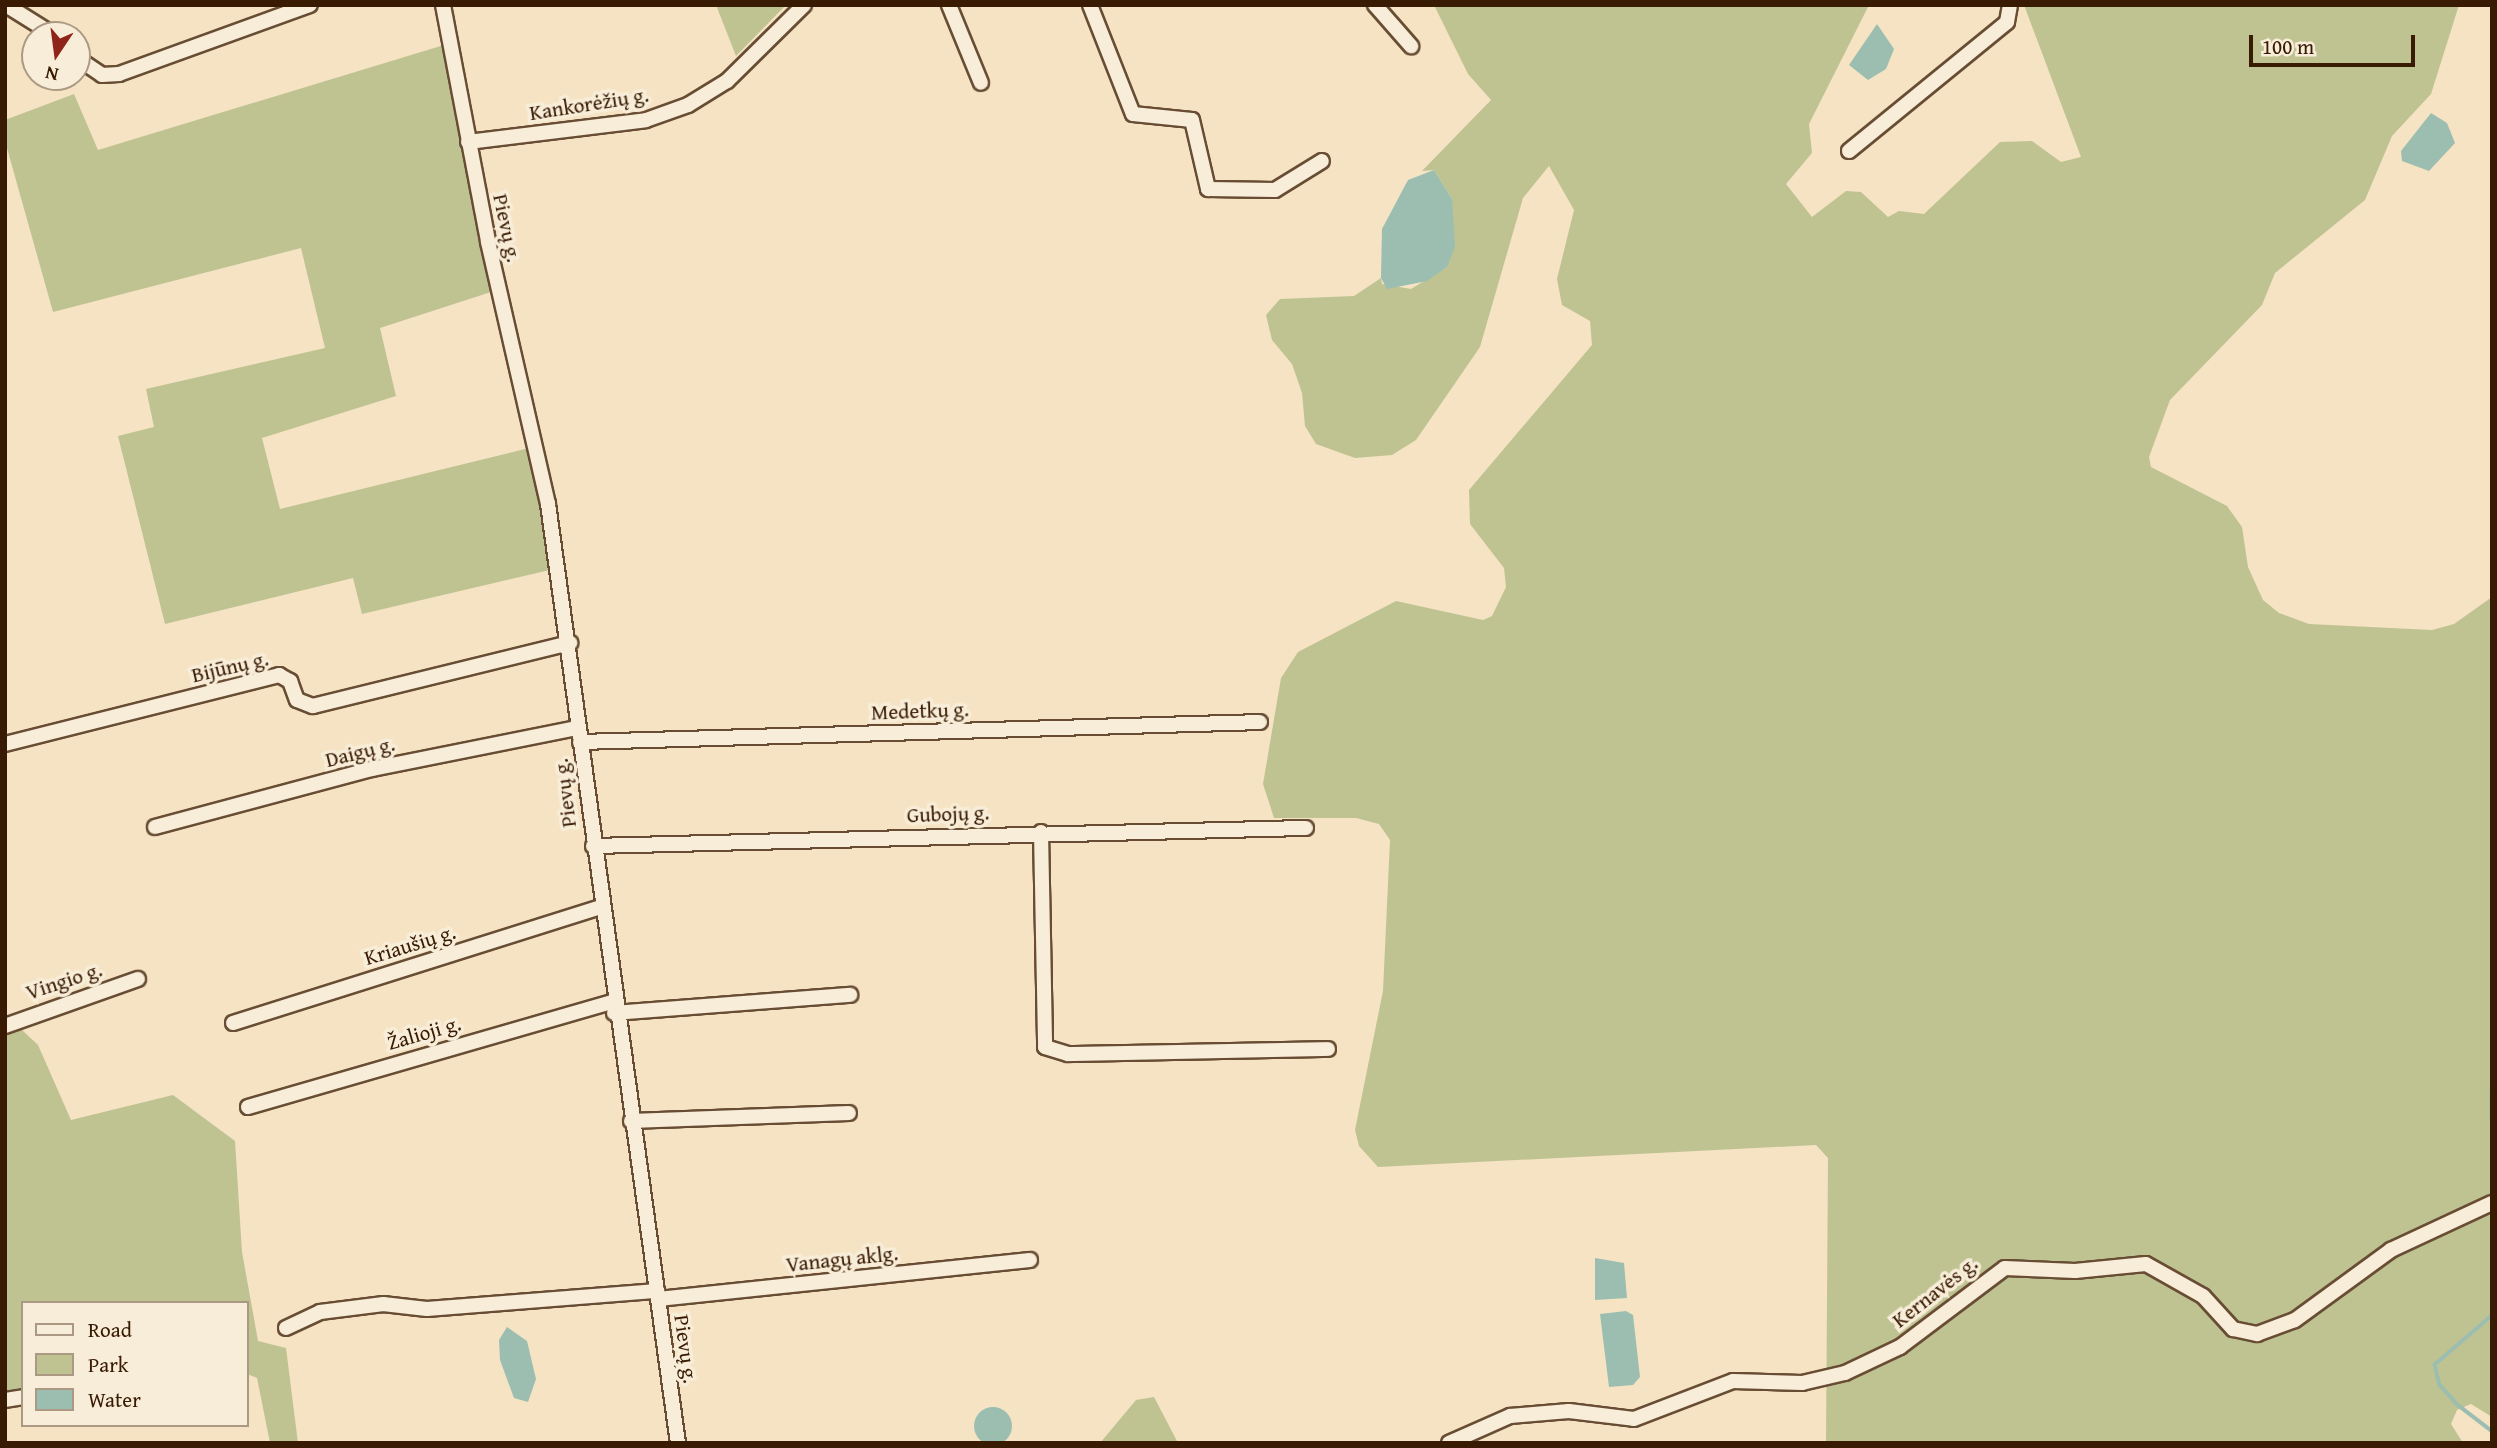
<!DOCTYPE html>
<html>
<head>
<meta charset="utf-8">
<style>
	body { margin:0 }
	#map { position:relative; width:2497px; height:1448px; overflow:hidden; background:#f5e3c3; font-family:"Gentium Book Plus",serif }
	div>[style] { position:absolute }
	.green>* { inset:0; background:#bfc392 }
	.water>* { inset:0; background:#9cbeb1 }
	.round { border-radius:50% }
	.stream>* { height:3.5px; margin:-1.75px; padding:0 1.75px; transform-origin:1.75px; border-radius:1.75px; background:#9cbeb1 }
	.roads { filter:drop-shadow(2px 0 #684d34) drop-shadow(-2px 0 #684d34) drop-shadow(0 2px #684d34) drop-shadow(0 -2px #684d34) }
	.minor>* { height:14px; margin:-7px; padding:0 7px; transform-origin:7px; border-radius:7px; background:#f8edd8 }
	span { translate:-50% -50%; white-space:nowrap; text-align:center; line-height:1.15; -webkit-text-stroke:7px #f8edd8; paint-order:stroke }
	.street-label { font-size:21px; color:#391b04 }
	.frame { position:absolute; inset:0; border:7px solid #391b04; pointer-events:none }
	.legend { position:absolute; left:21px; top:1301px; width:228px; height:126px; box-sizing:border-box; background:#f8edd8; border:2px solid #ac9983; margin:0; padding:9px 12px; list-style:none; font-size:21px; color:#391b04 }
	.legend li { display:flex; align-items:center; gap:14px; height:35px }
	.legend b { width:35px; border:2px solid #ac9983 }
	.north { position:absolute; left:21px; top:21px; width:70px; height:70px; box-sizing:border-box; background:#f8edd8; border:2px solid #ac9983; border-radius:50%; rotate:193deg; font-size:19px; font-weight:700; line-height:28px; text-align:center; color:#391b04 }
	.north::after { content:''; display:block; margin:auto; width:24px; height:32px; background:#8f2418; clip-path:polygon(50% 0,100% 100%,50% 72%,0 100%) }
	.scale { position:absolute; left:2249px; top:35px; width:166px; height:32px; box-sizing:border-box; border:4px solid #391b04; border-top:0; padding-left:9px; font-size:21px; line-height:24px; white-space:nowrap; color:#391b04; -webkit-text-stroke:5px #f8edd8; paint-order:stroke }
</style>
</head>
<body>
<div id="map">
	<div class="green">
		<div style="clip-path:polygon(716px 5px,786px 5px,736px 56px)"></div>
		<div style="clip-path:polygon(1434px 5px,1869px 5px,1809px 124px,1812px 153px,1786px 184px,1812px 217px,1846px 191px,1861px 192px,1888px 217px,1899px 211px,1924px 214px,2000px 142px,2032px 141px,2061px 162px,2081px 157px,2024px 5px,2459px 5px,2431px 94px,2392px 136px,2365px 200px,2275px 273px,2262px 305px,2170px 400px,2149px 457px,2151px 467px,2227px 506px,2242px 527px,2248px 567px,2263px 600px,2279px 613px,2309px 624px,2432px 630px,2454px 624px,2492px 597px,2492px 1417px,2471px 1404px,2457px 1410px,2451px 1424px,2463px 1443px,1826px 1443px,1828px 1158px,1816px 1145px,1378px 1167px,1359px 1146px,1355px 1130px,1383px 991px,1390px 840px,1379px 824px,1356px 818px,1274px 818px,1263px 784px,1281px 678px,1298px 652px,1396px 601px,1483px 620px,1492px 616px,1506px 587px,1504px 568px,1470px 524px,1469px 490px,1592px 345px,1590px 321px,1562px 305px,1557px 279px,1574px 210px,1549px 166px,1523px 198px,1480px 347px,1416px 440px,1392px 455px,1355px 458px,1316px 444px,1305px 426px,1302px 393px,1292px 364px,1272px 340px,1266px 315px,1280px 299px,1354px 296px,1381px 278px,1382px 284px,1411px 289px,1447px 267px,1452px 199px,1434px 170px,1422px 171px,1491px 100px,1468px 74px)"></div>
		<div style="clip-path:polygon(444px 45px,494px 291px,380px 328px,396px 396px,262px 438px,280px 509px,529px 448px,554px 569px,362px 614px,353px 578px,165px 624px,118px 436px,154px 427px,146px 389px,325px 348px,301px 248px,53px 312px,5px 141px,5px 120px,74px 94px,98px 150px)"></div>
		<div style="clip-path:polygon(21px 1029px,38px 1045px,71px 1120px,173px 1095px,235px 1141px,242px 1252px,258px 1341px,286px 1348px,298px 1443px,270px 1443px,257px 1378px,247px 1374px,247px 1303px,23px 1303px,23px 1390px,5px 1393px,5px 1035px)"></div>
		<div style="clip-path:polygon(1154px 1397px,1178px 1443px,1100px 1443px,1136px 1400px)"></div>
	</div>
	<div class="water">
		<div style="clip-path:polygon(1877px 24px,1894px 49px,1886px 69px,1868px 80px,1849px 65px)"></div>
		<div style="clip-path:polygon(2431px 113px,2447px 123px,2455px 143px,2429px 171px,2402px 161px,2401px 151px)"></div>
		<div style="clip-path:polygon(1434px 170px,1452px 199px,1455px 247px,1447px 267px,1427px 281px,1387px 289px,1381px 278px,1382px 229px,1408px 180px)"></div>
		<div style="clip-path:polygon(1595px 1258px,1624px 1263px,1627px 1298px,1595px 1300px)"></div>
		<div style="clip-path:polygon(1626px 1311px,1633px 1315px,1640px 1377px,1633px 1385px,1609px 1387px,1600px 1314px)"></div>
		<div style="clip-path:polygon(507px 1327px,527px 1341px,536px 1379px,528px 1402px,514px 1398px,500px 1360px,499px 1340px)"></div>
		<div class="round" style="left:974px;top:1407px;width:38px;height:38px"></div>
	</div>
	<div class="stream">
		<div style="left:2492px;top:1091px;width:29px;rotate:90deg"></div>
		<div style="left:2492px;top:1316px;width:75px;rotate:139.3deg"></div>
		<div style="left:2435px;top:1365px;width:21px;rotate:76deg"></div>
		<div style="left:2440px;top:1385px;width:27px;rotate:48deg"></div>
		<div style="left:2458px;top:1405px;width:43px;rotate:37.4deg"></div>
	</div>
	<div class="roads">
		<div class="minor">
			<div style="left:6px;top:5px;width:57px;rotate:32deg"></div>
			<div style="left:443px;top:5px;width:241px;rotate:79.2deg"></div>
			<div style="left:488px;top:242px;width:269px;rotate:77.1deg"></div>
			<div style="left:548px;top:504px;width:948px;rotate:82.12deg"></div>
			<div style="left:949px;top:5px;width:84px;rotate:67.7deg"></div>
			<div style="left:1090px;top:5px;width:117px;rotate:68.5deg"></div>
			<div style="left:1133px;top:114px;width:59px;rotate:5.8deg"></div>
			<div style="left:1192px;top:120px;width:71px;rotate:76.9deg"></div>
			<div style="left:1208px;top:189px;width:67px;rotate:0.9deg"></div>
			<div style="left:1275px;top:190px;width:55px;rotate:-31.7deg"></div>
			<div style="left:1375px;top:5px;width:55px;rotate:48.7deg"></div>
			<div style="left:77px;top:58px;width:30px;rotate:34deg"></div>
			<div style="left:102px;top:75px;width:17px;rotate:-3deg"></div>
			<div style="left:119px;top:74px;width:203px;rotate:-19.9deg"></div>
			<div style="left:468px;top:142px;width:179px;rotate:-7deg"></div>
			<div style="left:646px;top:120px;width:45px;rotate:-19.7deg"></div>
			<div style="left:688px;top:105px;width:46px;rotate:-31.6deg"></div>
			<div style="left:727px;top:81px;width:108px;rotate:-44.6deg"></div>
			<div style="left:1849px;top:151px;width:204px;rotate:-39.2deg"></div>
			<div style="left:2007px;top:22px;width:17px;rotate:-80deg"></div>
			<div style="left:580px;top:742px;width:680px;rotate:-1.68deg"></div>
			<div style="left:5px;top:744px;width:283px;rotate:-14.1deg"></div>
			<div style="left:279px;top:675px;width:13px;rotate:29deg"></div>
			<div style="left:290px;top:681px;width:20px;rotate:70deg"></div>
			<div style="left:297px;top:700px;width:17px;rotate:21deg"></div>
			<div style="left:313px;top:706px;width:265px;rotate:-13.8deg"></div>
			<div style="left:155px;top:827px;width:225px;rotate:-15deg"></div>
			<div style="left:372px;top:769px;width:210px;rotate:-11.3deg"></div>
			<div style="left:1041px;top:832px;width:215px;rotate:88.9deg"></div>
			<div style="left:1045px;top:1047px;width:24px;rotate:17deg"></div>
			<div style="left:1068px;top:1054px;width:260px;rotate:-1.1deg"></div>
			<div style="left:593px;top:846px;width:713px;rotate:-1.45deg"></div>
			<div style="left:614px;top:1013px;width:237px;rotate:-4.4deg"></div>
			<div style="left:233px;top:1023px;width:386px;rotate:-17.5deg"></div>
			<div style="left:5px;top:1026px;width:141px;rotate:-19.5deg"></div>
			<div style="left:248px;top:1107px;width:379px;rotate:-16.1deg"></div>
			<div style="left:631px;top:1121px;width:218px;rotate:-2.1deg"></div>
			<div style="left:658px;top:1299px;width:374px;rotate:-6deg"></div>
			<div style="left:286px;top:1328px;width:38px;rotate:-25deg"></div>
			<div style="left:320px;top:1312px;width:64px;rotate:-7.2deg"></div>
			<div style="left:383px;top:1304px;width:44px;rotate:6.5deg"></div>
			<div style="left:427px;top:1309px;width:231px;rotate:-4.5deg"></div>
			<div style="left:5px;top:1400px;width:18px;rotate:-9deg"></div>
			<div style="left:1449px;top:1443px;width:67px;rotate:-23.9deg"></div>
			<div style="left:1510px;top:1416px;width:59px;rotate:-4.8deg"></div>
			<div style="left:1569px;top:1411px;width:65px;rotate:7deg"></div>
			<div style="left:1634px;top:1419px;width:106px;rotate:-21deg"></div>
			<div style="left:1733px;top:1381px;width:69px;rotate:1.7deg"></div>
			<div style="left:1802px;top:1383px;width:44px;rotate:-13.1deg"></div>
			<div style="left:1845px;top:1373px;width:61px;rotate:-25.3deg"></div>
			<div style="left:1900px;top:1347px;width:131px;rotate:-37deg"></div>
			<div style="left:2005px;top:1268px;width:70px;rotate:2.5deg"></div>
			<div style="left:2075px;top:1271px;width:71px;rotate:-5.6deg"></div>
			<div style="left:2146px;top:1264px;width:65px;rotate:29.3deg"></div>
			<div style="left:2203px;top:1296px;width:45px;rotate:47.7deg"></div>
			<div style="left:2233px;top:1329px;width:25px;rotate:12deg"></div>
			<div style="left:2257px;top:1334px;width:40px;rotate:-20.2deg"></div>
			<div style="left:2295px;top:1320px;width:119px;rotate:-36.1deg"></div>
			<div style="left:2391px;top:1250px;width:111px;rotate:-25deg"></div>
		</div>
	</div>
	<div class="street-label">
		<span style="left:589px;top:104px;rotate:-9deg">Kankorėžių g.</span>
		<span style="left:507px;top:228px;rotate:78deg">Pievų g.</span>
		<span style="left:230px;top:667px;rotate:-13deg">Bijūnų g.</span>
		<span style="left:920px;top:711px;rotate:-2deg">Medetkų g.</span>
		<span style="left:360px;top:752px;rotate:-14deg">Daigų g.</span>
		<span style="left:565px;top:793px;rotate:-97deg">Pievų g.</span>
		<span style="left:948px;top:814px;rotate:-2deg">Gubojų g.</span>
		<span style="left:410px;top:945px;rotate:-17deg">Kriaušių g.</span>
		<span style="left:64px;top:981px;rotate:-18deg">Vingio g.</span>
		<span style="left:424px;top:1033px;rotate:-16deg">Žalioji g.</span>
		<span style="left:842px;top:1259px;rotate:-6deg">Vanagų aklg.</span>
		<span style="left:1935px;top:1292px;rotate:-38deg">Kernavės g.</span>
		<span style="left:686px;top:1349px;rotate:82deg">Pievų g.</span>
	</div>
	<div class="frame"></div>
	<ul class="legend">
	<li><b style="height:9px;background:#f8edd8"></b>Road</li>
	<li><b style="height:19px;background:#bfc392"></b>Park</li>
	<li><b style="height:19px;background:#9cbeb1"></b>Water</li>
	</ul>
	<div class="north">N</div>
	<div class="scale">100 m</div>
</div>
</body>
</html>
